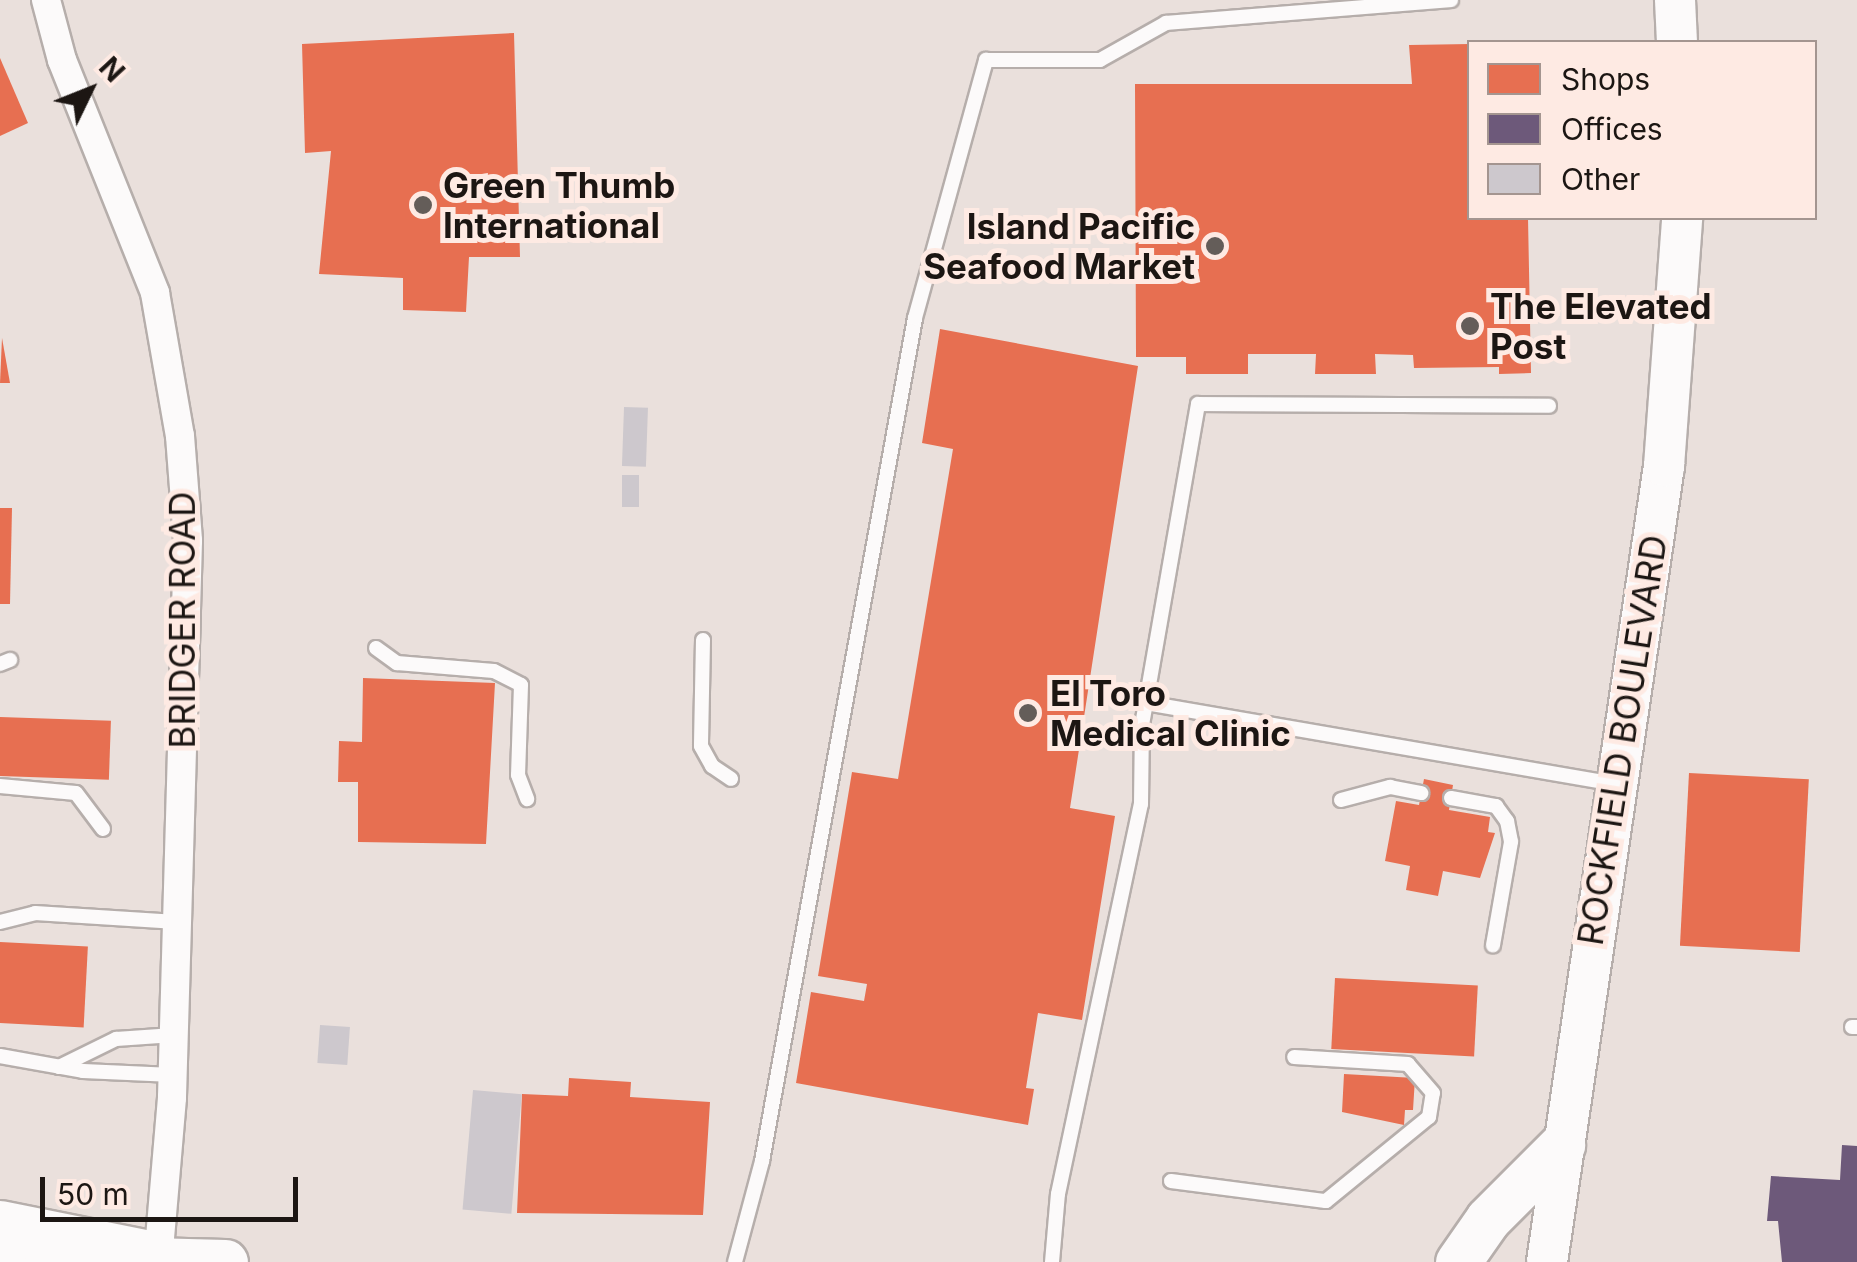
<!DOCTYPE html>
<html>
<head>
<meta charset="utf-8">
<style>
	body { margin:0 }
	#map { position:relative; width:1857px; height:1262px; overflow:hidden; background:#eae0dc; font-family:Inter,sans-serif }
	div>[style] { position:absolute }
	.shops>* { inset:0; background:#e76f51; transform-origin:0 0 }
	.offices>* { inset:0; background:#6d597a }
	.building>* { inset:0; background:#cdc8cd; transform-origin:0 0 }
	.roads { filter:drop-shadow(2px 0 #b6aeab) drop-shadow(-2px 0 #b6aeab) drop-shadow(0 2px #b6aeab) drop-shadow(0 -2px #b6aeab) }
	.service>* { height:14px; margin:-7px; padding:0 7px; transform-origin:7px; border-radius:7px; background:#fcfafa }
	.minor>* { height:28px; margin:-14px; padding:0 14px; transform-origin:14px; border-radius:14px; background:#fcfafa }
	.secondary>* { height:40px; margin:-20px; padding:0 20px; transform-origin:20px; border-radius:20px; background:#fcfafa }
	.primary>* { height:45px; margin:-22.5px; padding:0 22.5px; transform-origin:22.5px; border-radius:22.5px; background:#fcfafa }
	.motorway>* { height:52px; margin:-26px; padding:0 26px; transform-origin:26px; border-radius:26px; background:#fcfafa }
	.dots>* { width:28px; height:28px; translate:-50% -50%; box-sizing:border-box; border:5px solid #feeae3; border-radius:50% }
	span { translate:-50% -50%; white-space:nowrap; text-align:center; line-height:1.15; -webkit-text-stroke:10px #feeae3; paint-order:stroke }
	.poi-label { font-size:35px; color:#1c1613; font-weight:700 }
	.left { translate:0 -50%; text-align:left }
	.right { translate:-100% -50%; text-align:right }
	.street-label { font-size:35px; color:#1c1613 }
	.legend { position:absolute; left:1467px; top:40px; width:350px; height:180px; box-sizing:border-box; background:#feeae3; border:2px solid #a49590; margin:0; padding:12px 18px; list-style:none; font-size:30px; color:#1c1613 }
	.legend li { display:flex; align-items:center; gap:20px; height:50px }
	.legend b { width:50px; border:2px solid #a49590 }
	.north { position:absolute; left:40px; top:40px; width:100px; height:100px; -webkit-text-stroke:8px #feeae3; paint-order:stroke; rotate:47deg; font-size:28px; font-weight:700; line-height:40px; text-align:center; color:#1c1613 }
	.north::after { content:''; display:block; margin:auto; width:35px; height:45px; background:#1c1613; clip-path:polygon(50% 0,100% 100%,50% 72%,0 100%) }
	.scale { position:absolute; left:40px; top:1177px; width:258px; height:45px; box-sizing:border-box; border:5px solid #1c1613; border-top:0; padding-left:12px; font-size:30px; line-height:35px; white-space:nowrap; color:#1c1613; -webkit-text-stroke:8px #feeae3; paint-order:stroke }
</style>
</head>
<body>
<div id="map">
	<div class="shops">
		<div style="clip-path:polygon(514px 33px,520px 257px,469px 257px,466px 312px,403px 310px,403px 278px,319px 274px,331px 151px,305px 153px,302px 44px)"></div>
		<div style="clip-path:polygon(1470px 44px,1470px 218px,1528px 218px,1531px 373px,1499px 374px,1499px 367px,1414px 368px,1413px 355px,1375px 354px,1376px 374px,1315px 374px,1316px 354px,1248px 354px,1248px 374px,1186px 374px,1186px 357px,1136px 357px,1135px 84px,1412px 84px,1409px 45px)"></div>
		<div style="clip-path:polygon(0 58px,28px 123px,0 136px)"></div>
		<div style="clip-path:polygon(940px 329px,1138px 366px,1070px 808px,1115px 816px,1082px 1020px,1038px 1013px,1026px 1088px,1034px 1089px,1028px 1125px,796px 1083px,811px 992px,864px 1001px,867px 984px,818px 976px,852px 772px,898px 779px,953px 449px,922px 443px)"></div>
		<div style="clip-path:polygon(2px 338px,10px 383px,0 383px)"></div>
		<div style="clip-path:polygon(0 508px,12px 508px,10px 604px,0 604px)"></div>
		<div style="clip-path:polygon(363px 678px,495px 683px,486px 844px,358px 842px,358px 782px,338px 782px,339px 741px,362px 742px)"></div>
		<div style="left:0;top:717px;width:111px;height:59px;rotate:2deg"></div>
		<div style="left:1689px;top:773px;width:120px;height:173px;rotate:3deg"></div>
		<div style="clip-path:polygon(1424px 779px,1453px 785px,1449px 810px,1490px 817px,1488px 832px,1495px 833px,1480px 878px,1443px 871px,1438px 896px,1406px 890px,1410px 866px,1385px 861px,1396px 801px,1419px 805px)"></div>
		<div style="left:0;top:942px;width:88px;height:81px;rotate:3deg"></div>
		<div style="left:1335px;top:978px;width:143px;height:71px;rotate:3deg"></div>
		<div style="clip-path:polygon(1344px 1074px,1415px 1078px,1413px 1110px,1405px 1110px,1404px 1125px,1342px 1112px)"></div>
		<div style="clip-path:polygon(569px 1078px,631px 1082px,630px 1097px,710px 1102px,703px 1215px,517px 1213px,522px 1094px,568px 1096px)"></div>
	</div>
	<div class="offices">
		<div style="clip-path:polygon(1842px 1145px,1857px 1146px,1857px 1262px,1782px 1262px,1778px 1221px,1767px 1221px,1771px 1176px,1840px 1180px)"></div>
	</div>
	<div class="building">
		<div style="left:624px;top:407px;width:24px;height:59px;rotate:2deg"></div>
		<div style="left:622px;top:475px;width:17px;height:32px"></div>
		<div style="left:320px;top:1025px;width:30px;height:38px;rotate:4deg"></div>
		<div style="left:473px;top:1090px;width:49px;height:120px;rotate:5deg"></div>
	</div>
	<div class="roads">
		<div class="service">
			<div style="left:703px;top:640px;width:106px;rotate:91.1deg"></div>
			<div style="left:701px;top:746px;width:23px;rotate:61deg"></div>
			<div style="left:712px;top:766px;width:23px;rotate:34deg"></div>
			<div style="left:376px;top:648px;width:26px;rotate:36deg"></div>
			<div style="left:397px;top:663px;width:97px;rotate:4.7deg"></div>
			<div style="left:494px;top:671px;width:30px;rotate:27deg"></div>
			<div style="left:521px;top:685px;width:90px;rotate:91.9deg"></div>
			<div style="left:518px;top:775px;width:26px;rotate:69deg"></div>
			<div style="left:0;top:664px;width:11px;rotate:-22deg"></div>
			<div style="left:1146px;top:703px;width:474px;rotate:9.8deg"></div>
			<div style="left:0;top:786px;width:76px;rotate:5.3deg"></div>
			<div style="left:76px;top:793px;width:45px;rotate:53.1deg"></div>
			<div style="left:1451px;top:798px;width:46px;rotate:10.1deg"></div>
			<div style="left:1496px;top:806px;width:19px;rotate:54deg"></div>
			<div style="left:1507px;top:821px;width:21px;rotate:79deg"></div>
			<div style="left:1511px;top:842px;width:105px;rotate:99.9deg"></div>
			<div style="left:1341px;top:800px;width:51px;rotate:-14.9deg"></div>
			<div style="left:1390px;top:787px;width:32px;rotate:11deg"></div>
			<div style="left:0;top:922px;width:36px;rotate:-14deg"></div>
			<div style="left:35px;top:913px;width:142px;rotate:3.6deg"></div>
			<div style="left:1852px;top:1027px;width:5px"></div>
			<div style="left:0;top:1056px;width:84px;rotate:10.2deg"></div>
			<div style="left:83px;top:1071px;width:90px;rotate:2.5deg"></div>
			<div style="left:59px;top:1067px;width:64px;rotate:-26.2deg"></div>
			<div style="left:116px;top:1039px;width:58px;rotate:-3.9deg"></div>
			<div style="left:1171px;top:1181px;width:156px;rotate:7.4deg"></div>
			<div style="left:1326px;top:1201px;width:133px;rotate:-39.2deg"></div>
			<div style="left:1429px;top:1117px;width:24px;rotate:-81deg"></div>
			<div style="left:1433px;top:1093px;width:38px;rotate:-131deg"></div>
			<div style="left:1408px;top:1064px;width:114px;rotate:-176.5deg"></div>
			<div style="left:735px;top:1262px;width:105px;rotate:-75deg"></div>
			<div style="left:762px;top:1161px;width:857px;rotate:-79.71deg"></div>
			<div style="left:915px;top:318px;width:268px;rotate:-74.6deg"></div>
			<div style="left:986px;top:60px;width:114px"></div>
			<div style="left:1100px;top:60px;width:76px;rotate:-29.3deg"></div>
			<div style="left:1166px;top:23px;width:286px;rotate:-4.6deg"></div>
			<div style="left:1052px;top:1262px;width:68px;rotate:-85deg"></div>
			<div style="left:1058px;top:1194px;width:399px;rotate:-78deg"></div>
			<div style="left:1141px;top:804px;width:79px;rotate:-89.3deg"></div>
			<div style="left:1142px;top:725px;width:326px;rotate:-80.1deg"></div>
			<div style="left:1198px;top:404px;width:351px;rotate:0.3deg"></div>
		</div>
		<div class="minor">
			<div style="left:46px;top:0;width:62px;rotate:75.1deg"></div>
			<div style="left:62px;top:60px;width:251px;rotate:68.2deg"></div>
			<div style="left:155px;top:293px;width:145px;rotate:80.1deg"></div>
			<div style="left:180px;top:436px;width:105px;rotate:85.6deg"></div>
			<div style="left:188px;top:541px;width:557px;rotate:91.65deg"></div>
			<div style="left:172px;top:1098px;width:165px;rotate:94.9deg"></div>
		</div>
		<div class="secondary">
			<div style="left:1675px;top:0;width:42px;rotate:87.3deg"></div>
			<div style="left:1547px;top:1262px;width:805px;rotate:-81.64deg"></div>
			<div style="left:1664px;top:466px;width:249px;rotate:-85.8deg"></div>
		</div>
		<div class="primary">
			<div style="left:0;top:1256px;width:225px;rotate:1.5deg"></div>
			<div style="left:1458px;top:1262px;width:52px;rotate:-55.1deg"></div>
			<div style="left:1488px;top:1219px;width:105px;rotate:-45deg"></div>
		</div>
		<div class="motorway">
			<div style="left:0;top:1227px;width:161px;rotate:11.4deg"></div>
		</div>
	</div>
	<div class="dots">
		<div style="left:423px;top:205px;background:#645d59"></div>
		<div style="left:1215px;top:246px;background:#645d59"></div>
		<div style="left:1470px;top:326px;background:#645d59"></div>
		<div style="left:1028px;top:713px;background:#645d59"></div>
	</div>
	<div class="poi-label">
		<span class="left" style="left:443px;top:205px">Green Thumb<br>International</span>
		<span class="right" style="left:1195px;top:246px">Island Pacific<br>Seafood Market</span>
		<span class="left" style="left:1490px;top:326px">The Elevated<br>Post</span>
		<span class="left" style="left:1050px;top:713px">El Toro<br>Medical Clinic</span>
	</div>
	<div class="street-label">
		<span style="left:182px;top:620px;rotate:-90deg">BRIDGER ROAD</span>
		<span style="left:1622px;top:740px;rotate:-81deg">ROCKFIELD BOULEVARD</span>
	</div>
	<ul class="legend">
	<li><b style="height:28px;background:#e76f51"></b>Shops</li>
	<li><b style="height:28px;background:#6d597a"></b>Offices</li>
	<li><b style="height:28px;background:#cdc8cd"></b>Other</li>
	</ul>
	<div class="north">N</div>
	<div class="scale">50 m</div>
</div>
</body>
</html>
